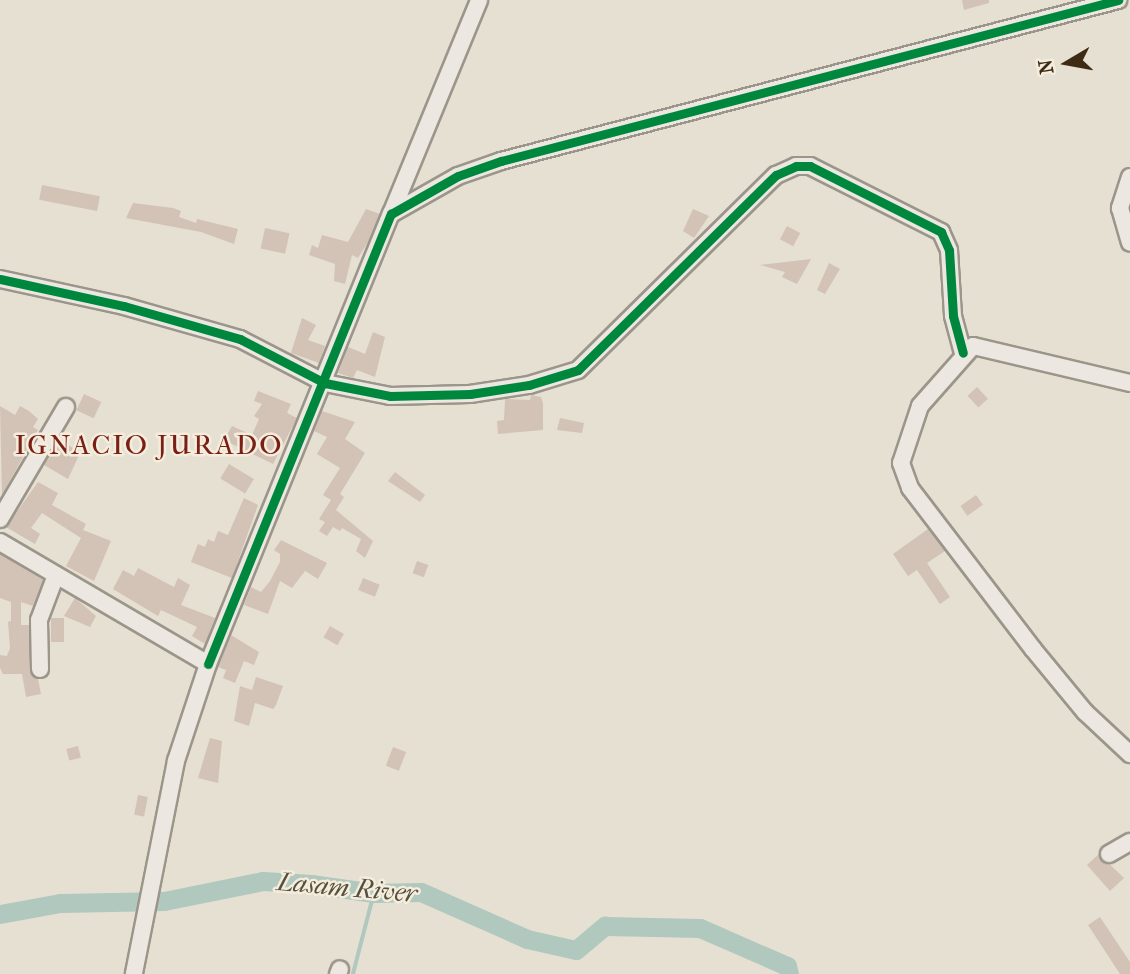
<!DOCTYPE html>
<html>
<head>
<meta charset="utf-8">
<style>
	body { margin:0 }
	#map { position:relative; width:1130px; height:974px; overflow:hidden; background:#e6e0d2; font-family:"IM FELL French Canon",serif }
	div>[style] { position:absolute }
	.stream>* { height:3.5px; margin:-1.75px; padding:0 1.75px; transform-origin:1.75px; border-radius:1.75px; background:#b0c8be }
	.river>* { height:19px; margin:-9.5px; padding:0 9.5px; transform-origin:9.5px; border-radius:9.5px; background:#b0c8be }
	.building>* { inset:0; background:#d3c2b6; transform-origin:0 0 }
	.roads { filter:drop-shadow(2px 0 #9b958a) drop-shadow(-2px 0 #9b958a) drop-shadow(0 2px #9b958a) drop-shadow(0 -2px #9b958a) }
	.minor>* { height:16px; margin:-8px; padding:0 8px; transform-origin:8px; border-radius:8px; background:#ece8e1 }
	.cycleway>* { height:9px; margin:-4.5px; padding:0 4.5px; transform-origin:4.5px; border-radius:4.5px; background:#00873e }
	span { translate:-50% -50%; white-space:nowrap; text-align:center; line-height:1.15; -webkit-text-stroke:5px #f4eddd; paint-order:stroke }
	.water-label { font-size:26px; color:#56503c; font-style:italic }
	.quarter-label { font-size:28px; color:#7a1f14; letter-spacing:2px }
	.north { position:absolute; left:1032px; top:28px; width:70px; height:70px; -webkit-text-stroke:5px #f4eddd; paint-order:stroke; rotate:260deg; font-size:19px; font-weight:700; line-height:28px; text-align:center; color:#3f2b13 }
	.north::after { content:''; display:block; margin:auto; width:24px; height:32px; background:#3f2b13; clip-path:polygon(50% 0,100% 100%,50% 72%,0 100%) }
</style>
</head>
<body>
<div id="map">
	<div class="stream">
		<div style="left:353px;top:974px;width:84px;rotate:-75.5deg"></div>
	</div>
	<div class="river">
		<div style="left:0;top:914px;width:61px;rotate:-10.4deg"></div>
		<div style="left:60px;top:903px;width:104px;rotate:-1.1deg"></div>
		<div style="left:164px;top:901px;width:101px;rotate:-11.4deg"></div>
		<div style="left:263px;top:881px;width:48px;rotate:3.6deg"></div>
		<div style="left:311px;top:884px;width:64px;rotate:8.1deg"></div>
		<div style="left:374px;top:893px;width:47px;rotate:-1.2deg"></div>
		<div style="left:421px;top:892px;width:116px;rotate:23.9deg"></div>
		<div style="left:527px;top:939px;width:50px;rotate:12.7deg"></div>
		<div style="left:576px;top:950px;width:38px;rotate:-40deg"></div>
		<div style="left:605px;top:926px;width:95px;rotate:1.2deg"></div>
		<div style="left:700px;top:928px;width:95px;rotate:23.6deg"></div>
		<div style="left:787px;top:966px;width:8px;rotate:76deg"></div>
	</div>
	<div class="building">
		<div style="clip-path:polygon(962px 0,989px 0,989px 3px,964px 10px)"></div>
		<div style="left:42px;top:185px;width:59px;height:15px;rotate:11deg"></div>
		<div style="clip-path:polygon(133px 203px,173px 208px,181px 211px,179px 217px,196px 223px,197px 219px,238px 229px,234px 244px,201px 232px,126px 218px)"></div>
		<div style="clip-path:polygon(366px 209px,380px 214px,368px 242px,358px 258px,352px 255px,345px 284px,334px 281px,335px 264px,309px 255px,312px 245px,318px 248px,322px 235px,348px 242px)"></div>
		<div style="clip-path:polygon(693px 209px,709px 216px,694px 238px,683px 231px)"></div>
		<div style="left:787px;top:226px;width:15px;height:15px;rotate:28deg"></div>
		<div style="left:265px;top:228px;width:25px;height:21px;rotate:12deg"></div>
		<div style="clip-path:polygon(811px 259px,797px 284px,782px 277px,785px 272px,760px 265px)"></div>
		<div style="clip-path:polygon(829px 263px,840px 269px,825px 294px,817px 290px)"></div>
		<div style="clip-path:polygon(302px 318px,316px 325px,308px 340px,325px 346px,319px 363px,291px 353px)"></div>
		<div style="clip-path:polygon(373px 332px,385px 337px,375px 377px,357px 370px,353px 378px,338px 373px,348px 347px,365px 354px)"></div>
		<div style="left:977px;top:387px;width:16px;height:13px;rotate:47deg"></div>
		<div style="clip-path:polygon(258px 391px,291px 404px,287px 413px,297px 418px,273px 464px,224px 440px,232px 426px,252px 435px,259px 419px,254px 416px,262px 404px,254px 401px)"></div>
		<div style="left:84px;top:394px;width:19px;height:18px;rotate:25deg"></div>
		<div style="clip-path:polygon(531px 395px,541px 397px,543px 403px,543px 430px,498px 434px,497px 421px,504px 420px,505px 399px,530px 400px)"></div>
		<div style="clip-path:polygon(0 406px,15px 415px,20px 406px,29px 411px,38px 419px,33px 427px,38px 430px,2px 495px)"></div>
		<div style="clip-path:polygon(322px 411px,355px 422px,345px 439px,365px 453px,340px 494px,344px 497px,336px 510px,373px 541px,365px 558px,356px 551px,361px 539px,342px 528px,340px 531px,333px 527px,327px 536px,319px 531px,325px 522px,319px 519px,331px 500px,323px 495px,340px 468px,317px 454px,327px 437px,314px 431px)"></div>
		<div style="clip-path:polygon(560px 418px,584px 423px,582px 433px,557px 430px)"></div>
		<div style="clip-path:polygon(61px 440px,80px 453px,68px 479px,44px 465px)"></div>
		<div style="left:229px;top:464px;width:29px;height:17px;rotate:31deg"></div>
		<div style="clip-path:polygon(395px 472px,425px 495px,420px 502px,388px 481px)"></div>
		<div style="clip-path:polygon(38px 482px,58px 493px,52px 505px,86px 524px,83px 530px,111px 541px,94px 581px,66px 566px,81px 538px,42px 513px,31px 528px,40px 534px,35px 544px,6px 527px)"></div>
		<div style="left:976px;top:495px;width:12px;height:19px;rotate:55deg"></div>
		<div style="clip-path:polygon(244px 498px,258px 505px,232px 578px,191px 562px,198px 544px,205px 547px,208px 539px,214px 542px,218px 531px,228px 535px)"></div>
		<div style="clip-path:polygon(928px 529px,945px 551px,927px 563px,950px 597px,940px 604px,917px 570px,908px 576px,893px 554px)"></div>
		<div style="clip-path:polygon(281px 540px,327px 563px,318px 579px,305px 571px,292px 588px,280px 581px,268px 614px,244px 605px,251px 587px,261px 592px,270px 581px,280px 562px,280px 554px,274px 550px)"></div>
		<div style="clip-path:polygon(0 554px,43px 580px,33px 606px,21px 602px,21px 625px,29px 625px,30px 670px,38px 679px,41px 694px,26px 697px,22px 674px,3px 674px,0 668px,0 655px,7px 656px,10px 648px,8px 622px,11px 621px,11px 602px,0 598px)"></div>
		<div style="left:417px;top:561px;width:12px;height:13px;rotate:20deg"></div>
		<div style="clip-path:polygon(138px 568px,174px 587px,178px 578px,190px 585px,181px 605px,215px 618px,205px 644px,192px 636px,197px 627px,161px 610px,158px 616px,113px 589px,123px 570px,134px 576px)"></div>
		<div style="left:363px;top:578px;width:18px;height:13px;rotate:22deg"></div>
		<div style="clip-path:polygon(75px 598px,96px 616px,90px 627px,64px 616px)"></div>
		<div style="left:51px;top:618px;width:13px;height:24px"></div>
		<div style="left:330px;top:626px;width:16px;height:13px;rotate:30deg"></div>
		<div style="clip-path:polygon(231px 635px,259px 652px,254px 665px,244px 661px,235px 683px,223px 678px,226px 670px,218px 667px)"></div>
		<div style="clip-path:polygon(256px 677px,283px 686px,276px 705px,273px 709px,255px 703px,249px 726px,234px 721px,240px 686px,252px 690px)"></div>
		<div style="clip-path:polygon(210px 738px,222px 741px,218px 783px,198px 778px)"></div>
		<div style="left:78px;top:746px;width:12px;height:12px;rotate:76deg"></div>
		<div style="left:393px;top:747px;width:14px;height:20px;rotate:21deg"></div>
		<div style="left:138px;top:795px;width:10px;height:20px;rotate:11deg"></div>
		<div style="clip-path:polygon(1099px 854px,1124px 878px,1110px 891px,1087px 865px)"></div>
		<div style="clip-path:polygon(1100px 917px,1130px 962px,1130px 974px,1120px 974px,1088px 925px)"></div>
	</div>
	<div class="roads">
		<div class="minor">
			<div style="left:1130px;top:177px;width:33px;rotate:108deg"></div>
			<div style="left:1120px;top:208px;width:36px;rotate:74deg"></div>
			<div style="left:391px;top:214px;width:231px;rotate:-67.6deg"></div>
			<div style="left:0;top:279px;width:127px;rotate:12.3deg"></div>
			<div style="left:124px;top:306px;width:121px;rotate:15.9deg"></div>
			<div style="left:240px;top:339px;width:96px;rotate:27.4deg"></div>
			<div style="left:325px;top:383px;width:66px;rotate:11.3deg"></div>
			<div style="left:390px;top:396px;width:80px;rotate:-1.4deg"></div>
			<div style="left:470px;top:394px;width:60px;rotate:-8.7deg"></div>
			<div style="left:529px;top:385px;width:51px;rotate:-17deg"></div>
			<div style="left:578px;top:370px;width:278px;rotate:-44.6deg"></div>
			<div style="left:776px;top:175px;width:22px;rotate:-24deg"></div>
			<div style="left:796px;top:166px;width:14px"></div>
			<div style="left:810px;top:166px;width:147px;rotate:26.7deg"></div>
			<div style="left:941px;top:232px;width:20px;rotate:66deg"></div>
			<div style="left:949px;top:250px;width:66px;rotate:86.5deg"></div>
			<div style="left:953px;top:316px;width:38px;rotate:75deg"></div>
			<div style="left:1130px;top:383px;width:161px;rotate:-166.7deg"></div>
			<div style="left:973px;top:346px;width:80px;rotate:131.5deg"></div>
			<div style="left:920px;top:406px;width:60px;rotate:108.4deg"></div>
			<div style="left:901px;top:463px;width:27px;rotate:70deg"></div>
			<div style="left:910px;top:488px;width:203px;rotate:52.6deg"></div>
			<div style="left:1033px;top:649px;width:82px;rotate:50.5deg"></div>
			<div style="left:1085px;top:712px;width:62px;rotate:43deg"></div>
			<div style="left:0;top:519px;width:130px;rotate:-59.5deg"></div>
			<div style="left:0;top:542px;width:241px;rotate:30.4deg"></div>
			<div style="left:208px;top:664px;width:102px;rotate:108.3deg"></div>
			<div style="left:176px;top:761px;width:217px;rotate:101.2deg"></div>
			<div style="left:208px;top:664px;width:486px;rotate:-67.9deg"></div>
			<div style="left:391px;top:214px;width:77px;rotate:-29.6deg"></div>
			<div style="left:458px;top:176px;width:46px;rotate:-19.2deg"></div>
			<div style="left:501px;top:161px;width:638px;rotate:-14.62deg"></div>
			<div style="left:40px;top:669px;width:49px;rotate:-91.2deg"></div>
			<div style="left:39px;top:620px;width:48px;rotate:-69.3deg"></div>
			<div style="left:1109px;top:854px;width:24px;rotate:-30deg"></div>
			<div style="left:338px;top:974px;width:5px;rotate:-68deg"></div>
		</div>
	</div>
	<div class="cycleway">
		<div style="left:0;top:279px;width:127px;rotate:12.3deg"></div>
		<div style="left:124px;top:306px;width:121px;rotate:15.9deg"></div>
		<div style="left:240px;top:339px;width:96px;rotate:27.4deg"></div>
		<div style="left:325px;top:383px;width:66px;rotate:11.3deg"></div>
		<div style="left:390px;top:396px;width:80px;rotate:-1.4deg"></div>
		<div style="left:470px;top:394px;width:60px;rotate:-8.7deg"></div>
		<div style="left:529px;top:385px;width:51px;rotate:-17deg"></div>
		<div style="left:578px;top:370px;width:278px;rotate:-44.6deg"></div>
		<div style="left:776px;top:175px;width:22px;rotate:-24deg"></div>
		<div style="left:796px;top:166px;width:14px"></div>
		<div style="left:810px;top:166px;width:147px;rotate:26.7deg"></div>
		<div style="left:941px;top:232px;width:20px;rotate:66deg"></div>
		<div style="left:949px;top:250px;width:66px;rotate:86.5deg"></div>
		<div style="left:953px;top:316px;width:38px;rotate:75deg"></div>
		<div style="left:208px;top:664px;width:486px;rotate:-67.9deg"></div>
		<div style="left:391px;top:214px;width:77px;rotate:-29.6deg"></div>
		<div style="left:458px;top:176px;width:46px;rotate:-19.2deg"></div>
		<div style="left:501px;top:161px;width:638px;rotate:-14.62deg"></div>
	</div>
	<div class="water-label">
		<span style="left:347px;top:888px;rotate:5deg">Lasam River</span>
	</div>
	<div class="quarter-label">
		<span style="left:149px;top:445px">IGNACIO JURADO</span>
	</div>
	<div class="north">N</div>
</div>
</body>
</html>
